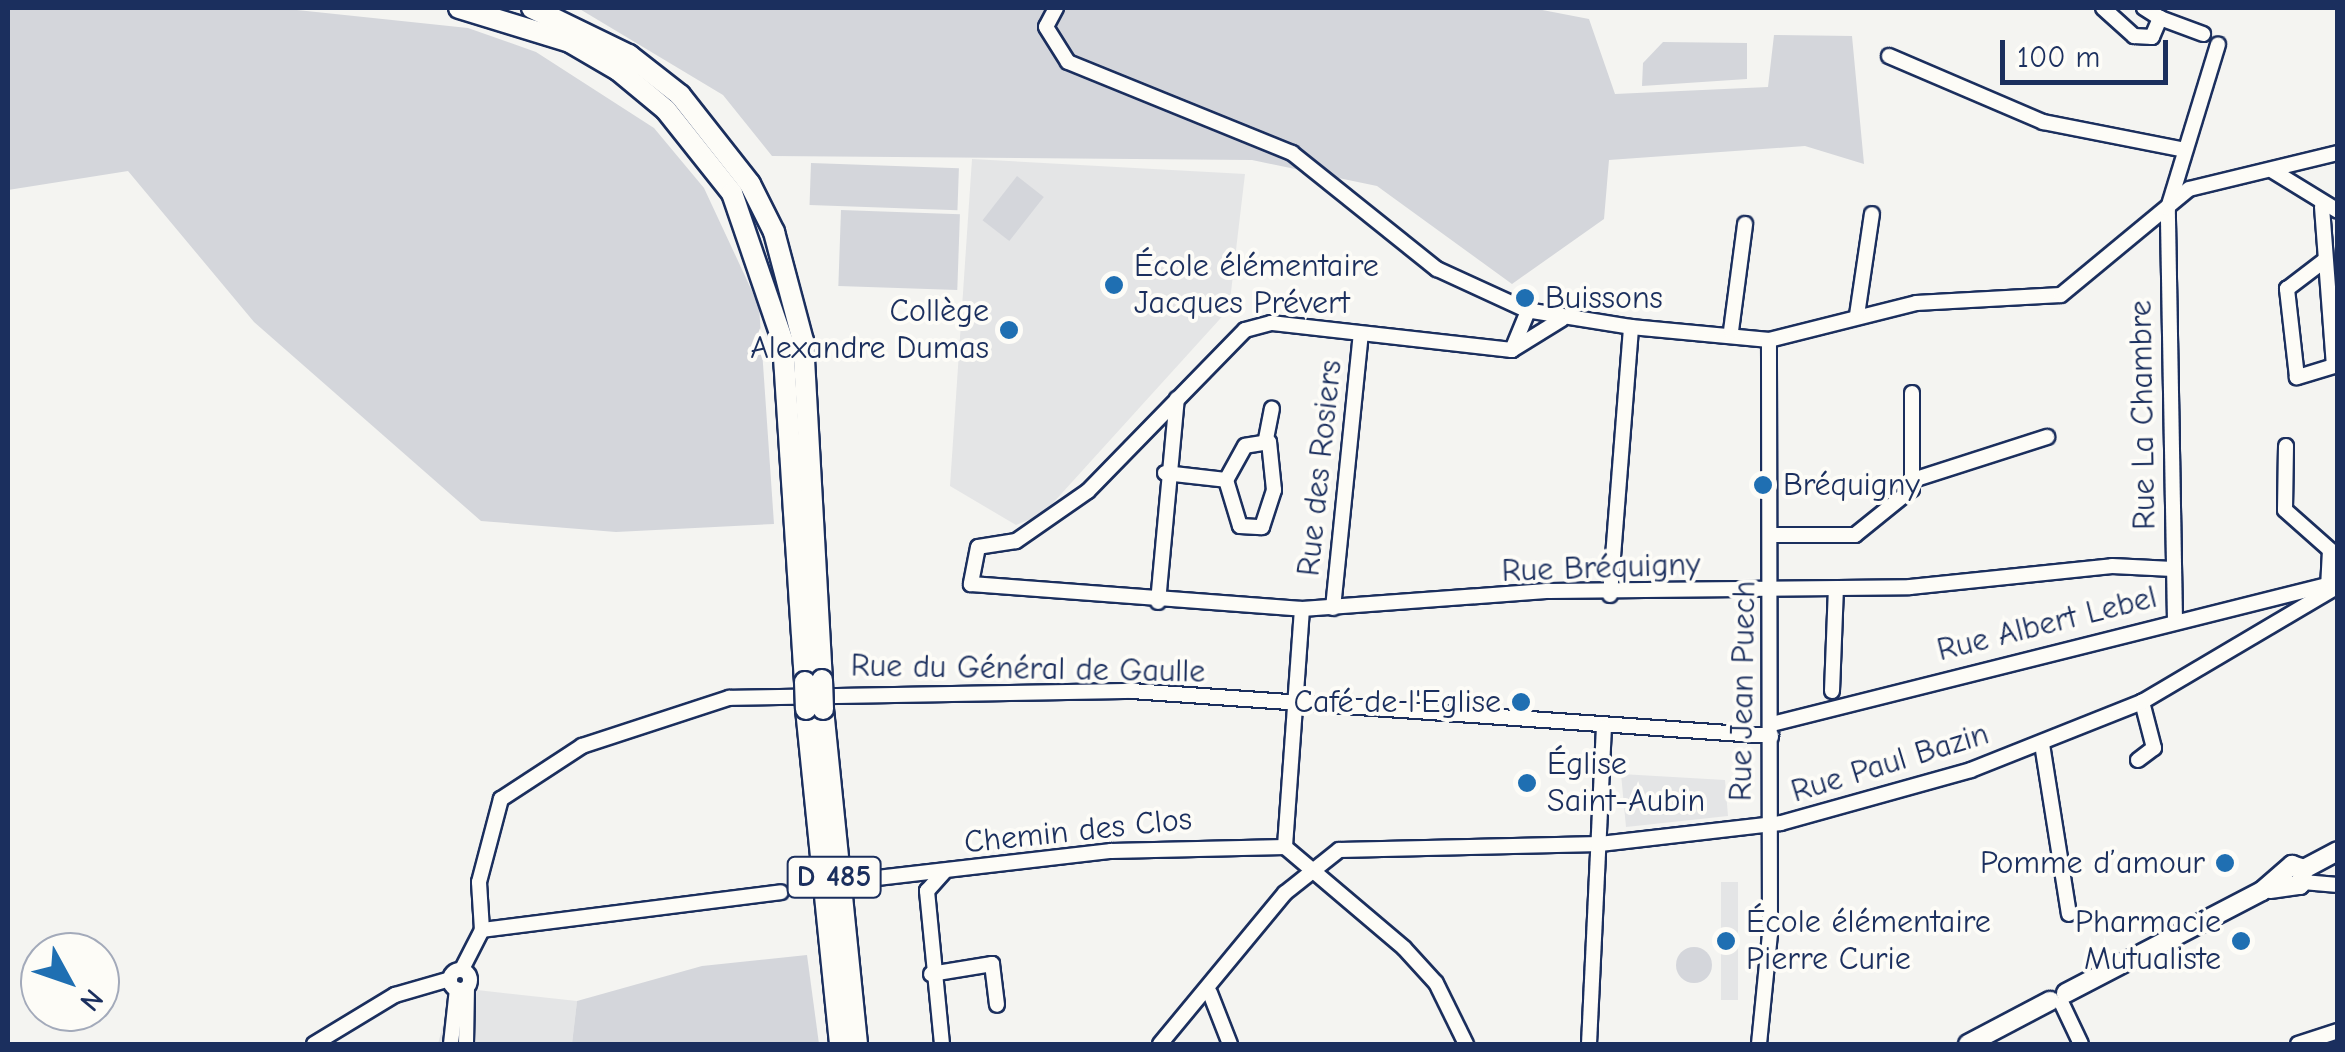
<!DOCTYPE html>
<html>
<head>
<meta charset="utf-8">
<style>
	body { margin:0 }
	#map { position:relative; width:2345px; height:1052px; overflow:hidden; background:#f4f4f1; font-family:"Comic Neue",sans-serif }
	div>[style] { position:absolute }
	.built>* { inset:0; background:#e4e5e6; transform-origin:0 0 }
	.green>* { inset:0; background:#d4d6db; transform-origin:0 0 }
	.round { border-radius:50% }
	.roads { filter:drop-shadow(2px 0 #1b2f5e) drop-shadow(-2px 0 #1b2f5e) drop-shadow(0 2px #1b2f5e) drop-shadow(0 -2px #1b2f5e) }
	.minor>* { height:14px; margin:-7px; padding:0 7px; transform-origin:7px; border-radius:7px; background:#fdfcf7 }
	.minor>.ring { margin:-7px; padding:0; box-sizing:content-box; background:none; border:14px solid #fdfcf7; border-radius:50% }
	.major>* { height:18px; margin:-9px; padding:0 9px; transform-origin:9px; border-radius:9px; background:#fdfcf7 }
	.highway>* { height:20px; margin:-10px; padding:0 10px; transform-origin:10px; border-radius:10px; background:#fdfcf7 }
	.bridges { filter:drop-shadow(2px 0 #1b2f5e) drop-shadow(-2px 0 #1b2f5e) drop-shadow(0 2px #1b2f5e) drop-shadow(0 -2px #1b2f5e) }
	.highway-bridge>* { height:20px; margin:-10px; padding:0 10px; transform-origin:10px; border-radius:10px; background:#fdfcf7 }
	.dots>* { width:28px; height:28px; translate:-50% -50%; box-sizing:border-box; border:5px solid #fdfcf7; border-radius:50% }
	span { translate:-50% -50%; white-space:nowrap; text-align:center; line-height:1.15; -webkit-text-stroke:8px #fdfcf7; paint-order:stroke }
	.shield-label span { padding:2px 8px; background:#fdfcf7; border:2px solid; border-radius:8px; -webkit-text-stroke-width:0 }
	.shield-label { font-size:30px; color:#1b2f5e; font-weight:700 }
	.poi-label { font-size:32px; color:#1b2f5e }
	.left { translate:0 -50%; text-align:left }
	.right { translate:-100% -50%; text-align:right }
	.street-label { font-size:32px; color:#1b2f5e }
	.frame { position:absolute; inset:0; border:10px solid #1b2f5e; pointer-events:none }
	.north { position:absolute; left:20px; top:932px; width:100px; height:100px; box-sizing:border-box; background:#fdfcf7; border:2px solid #a3aaba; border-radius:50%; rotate:130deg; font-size:28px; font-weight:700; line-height:40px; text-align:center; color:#1b2f5e }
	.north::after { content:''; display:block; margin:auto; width:35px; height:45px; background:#1f6fb2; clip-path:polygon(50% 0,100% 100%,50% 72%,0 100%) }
	.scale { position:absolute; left:2000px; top:40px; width:168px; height:45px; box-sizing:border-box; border:5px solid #1b2f5e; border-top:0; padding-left:12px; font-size:30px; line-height:35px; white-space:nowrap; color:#1b2f5e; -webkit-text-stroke:8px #fdfcf7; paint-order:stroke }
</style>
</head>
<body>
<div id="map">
	<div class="built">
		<div style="clip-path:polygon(972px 159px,1245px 174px,1229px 309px,1043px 514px,1016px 525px,950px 486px)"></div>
		<div style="clip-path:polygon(1621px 774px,1725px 780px,1728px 816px,1626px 827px)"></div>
		<div style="left:1721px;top:882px;width:17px;height:118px"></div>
		<div style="clip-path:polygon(477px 990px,577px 1001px,572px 1044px,438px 1044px,450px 997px)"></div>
	</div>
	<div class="green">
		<div style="clip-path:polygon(8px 8px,278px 8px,468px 28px,536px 52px,654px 128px,704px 188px,759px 306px,774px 524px,616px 532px,481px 521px,254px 322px,128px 171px,8px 190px)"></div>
		<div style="clip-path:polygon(578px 8px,1532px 8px,1589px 19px,1615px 94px,1768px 87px,1774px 35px,1852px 36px,1864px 164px,1805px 146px,1609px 160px,1604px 219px,1512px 284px,1377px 186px,1252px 160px,772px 156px,723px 95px)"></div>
		<div style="clip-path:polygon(1663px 42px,1747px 43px,1747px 79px,1642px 86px,1643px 63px)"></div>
		<div style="left:811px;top:163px;width:148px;height:42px;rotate:2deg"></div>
		<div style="left:1017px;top:176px;width:34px;height:56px;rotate:38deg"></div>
		<div style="left:841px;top:210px;width:119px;height:76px;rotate:2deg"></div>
		<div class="round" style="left:1676px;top:947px;width:36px;height:36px"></div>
		<div style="clip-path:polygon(807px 955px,819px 1044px,572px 1044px,577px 1001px,702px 966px)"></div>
	</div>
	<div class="roads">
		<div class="minor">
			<div style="left:1056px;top:8px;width:21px;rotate:118deg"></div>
			<div style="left:1046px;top:27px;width:41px;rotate:57.8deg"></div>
			<div style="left:1068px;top:62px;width:242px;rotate:22.1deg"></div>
			<div style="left:1292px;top:153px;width:186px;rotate:38.7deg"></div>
			<div style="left:1437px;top:269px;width:98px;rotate:24.7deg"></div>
			<div style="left:1526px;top:310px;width:106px;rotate:9.2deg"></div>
			<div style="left:1631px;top:327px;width:139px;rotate:5.4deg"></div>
			<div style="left:1769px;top:340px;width:152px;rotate:-14.1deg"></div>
			<div style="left:1916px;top:303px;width:145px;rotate:-3.2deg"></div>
			<div style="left:2061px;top:295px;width:166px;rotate:-39.6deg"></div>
			<div style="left:2189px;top:189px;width:153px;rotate:-13.6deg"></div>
			<div style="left:2103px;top:8px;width:42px;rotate:42.1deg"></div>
			<div style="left:2134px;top:36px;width:18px;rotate:3deg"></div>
			<div style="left:2152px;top:37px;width:21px;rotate:-67deg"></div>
			<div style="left:2160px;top:18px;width:19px;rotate:-148deg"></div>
			<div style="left:2160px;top:18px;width:46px;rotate:20.4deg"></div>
			<div style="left:1889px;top:56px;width:168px;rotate:23.2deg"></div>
			<div style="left:2043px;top:122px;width:140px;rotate:11.1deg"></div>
			<div style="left:2273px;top:171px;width:76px;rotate:31.6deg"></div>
			<div style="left:2322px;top:207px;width:159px;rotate:85.7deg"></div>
			<div style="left:2334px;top:366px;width:39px;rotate:163deg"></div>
			<div style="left:2297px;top:377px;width:89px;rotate:-96.5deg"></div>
			<div style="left:2287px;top:289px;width:48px;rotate:-37.3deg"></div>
			<div style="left:1857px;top:315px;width:102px;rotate:-81.6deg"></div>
			<div style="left:1562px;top:319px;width:59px;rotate:148.2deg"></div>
			<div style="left:1512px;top:350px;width:243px;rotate:-173.6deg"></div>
			<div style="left:1271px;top:323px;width:27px;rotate:165deg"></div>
			<div style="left:1245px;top:330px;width:225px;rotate:134.3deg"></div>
			<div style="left:1088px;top:491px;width:88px;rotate:145.2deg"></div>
			<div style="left:1016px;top:541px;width:38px;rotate:171deg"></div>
			<div style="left:978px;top:547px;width:38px;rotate:101deg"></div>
			<div style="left:971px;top:584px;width:332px;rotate:4.3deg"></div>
			<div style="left:1302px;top:609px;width:248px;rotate:-4.2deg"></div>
			<div style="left:1549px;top:591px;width:361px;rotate:-0.6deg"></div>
			<div style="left:1910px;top:587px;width:203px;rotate:-5.9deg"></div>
			<div style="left:2112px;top:566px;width:61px;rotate:2.8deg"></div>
			<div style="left:1731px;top:331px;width:108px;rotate:-82.5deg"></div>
			<div style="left:1512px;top:350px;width:42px;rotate:-67.7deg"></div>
			<div style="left:1266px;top:439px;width:31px;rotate:-79deg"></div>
			<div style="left:2286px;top:446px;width:64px;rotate:90.9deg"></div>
			<div style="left:2285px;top:510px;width:60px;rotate:41.6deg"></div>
			<div style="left:2330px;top:550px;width:34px;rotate:93deg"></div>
			<div style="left:1165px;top:473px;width:61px;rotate:6.5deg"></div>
			<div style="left:1226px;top:480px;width:48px;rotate:73.1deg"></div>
			<div style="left:1240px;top:526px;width:22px;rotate:3deg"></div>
			<div style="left:1262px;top:527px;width:39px;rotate:-72deg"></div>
			<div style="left:1274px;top:490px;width:48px;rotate:-95.9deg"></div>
			<div style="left:1269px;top:442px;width:24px;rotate:171deg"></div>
			<div style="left:1245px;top:446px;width:39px;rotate:119deg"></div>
			<div style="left:1913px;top:480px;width:141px;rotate:-17.8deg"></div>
			<div style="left:1773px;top:535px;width:82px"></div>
			<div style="left:1855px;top:535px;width:73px;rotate:-38.9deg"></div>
			<div style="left:1912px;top:489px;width:96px;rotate:-90deg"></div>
			<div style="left:1610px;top:595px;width:269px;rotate:-85.5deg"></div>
			<div style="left:1158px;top:602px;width:204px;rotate:-84.7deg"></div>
			<div style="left:1333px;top:608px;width:275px;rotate:-84.2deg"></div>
			<div style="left:1302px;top:609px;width:239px;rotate:94.1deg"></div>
			<div style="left:1285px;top:847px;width:156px;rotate:40.3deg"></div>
			<div style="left:1404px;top:948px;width:47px;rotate:47.6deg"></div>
			<div style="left:1436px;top:983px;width:68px;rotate:63.8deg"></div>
			<div style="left:2175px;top:621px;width:413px;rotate:-91deg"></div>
			<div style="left:2168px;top:208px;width:171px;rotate:-73deg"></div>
			<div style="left:1832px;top:691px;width:102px;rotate:-87.8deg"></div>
			<div style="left:1772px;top:724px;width:572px;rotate:-14.06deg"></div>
			<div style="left:2042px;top:744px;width:172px;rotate:81deg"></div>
			<div style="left:2138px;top:760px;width:20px;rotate:-37deg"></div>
			<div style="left:2154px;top:748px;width:48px;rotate:-104.6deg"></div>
			<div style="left:877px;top:878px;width:236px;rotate:-6.6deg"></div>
			<div style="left:1111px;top:851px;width:174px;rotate:-1.3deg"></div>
			<div style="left:2303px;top:882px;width:35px;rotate:5deg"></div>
			<div style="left:482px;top:930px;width:48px;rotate:-93.6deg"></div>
			<div style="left:479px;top:882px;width:86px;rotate:-75.2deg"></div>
			<div style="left:501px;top:799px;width:97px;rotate:-33.2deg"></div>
			<div style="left:582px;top:746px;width:155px;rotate:-18.1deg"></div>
			<div style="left:729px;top:698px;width:403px;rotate:-1deg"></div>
			<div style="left:1132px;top:691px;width:641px;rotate:4.03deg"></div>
			<div style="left:482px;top:930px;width:301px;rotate:-7.2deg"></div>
			<div style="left:462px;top:969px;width:44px;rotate:-62.9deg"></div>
			<div class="ring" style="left:450px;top:970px;width:6px;height:6px"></div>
			<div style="left:931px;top:974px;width:62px;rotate:-9.3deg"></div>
			<div style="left:992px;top:964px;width:41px;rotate:83deg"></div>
			<div style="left:1210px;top:993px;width:55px;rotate:68.6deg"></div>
			<div style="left:2062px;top:1004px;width:44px;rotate:64.6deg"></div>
			<div style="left:314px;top:1044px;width:95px;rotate:-31.2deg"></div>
			<div style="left:395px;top:995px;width:57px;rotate:-16.2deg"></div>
			<div style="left:451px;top:1044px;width:55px;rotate:-83.8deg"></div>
			<div style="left:466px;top:1044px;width:56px;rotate:-89deg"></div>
			<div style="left:942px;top:1044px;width:154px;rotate:-95.6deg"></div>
			<div style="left:927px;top:891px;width:25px;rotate:-48deg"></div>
			<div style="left:1160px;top:1044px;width:196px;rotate:-50.4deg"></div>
			<div style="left:1285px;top:893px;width:69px;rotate:-38.5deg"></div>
			<div style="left:1339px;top:850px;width:261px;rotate:-1.3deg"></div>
			<div style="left:1600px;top:844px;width:182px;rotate:-6.6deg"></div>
			<div style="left:1781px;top:823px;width:197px;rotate:-15.6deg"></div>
			<div style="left:1971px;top:770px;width:184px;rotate:-21.7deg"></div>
			<div style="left:2142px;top:702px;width:228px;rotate:-30.6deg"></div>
			<div style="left:1589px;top:1044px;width:317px;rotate:-87.3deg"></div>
			<div style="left:1759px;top:1044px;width:111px;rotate:-84.3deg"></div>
			<div style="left:1770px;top:934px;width:594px;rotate:-90.1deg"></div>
			<div style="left:2298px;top:1044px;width:42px;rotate:-18deg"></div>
		</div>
		<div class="major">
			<div style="left:2304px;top:869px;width:38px;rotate:-28deg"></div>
			<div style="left:2270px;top:889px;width:30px;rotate:-8deg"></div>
			<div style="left:2300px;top:885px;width:16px;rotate:-76deg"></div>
			<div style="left:2066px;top:993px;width:221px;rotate:-27.5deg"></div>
			<div style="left:2262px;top:891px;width:40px;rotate:-41deg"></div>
			<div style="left:2292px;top:865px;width:13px;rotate:18deg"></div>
			<div style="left:1968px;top:1044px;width:93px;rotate:-27.7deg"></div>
		</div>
		<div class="highway">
			<div style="left:459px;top:8px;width:116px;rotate:17deg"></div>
			<div style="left:570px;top:42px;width:56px;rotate:30.3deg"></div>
			<div style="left:618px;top:70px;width:62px;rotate:39.8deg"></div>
			<div style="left:666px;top:110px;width:106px;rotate:51.5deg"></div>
			<div style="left:732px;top:193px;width:157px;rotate:71.1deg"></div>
			<div style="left:783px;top:342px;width:341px;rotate:86.3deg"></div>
			<div style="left:532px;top:8px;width:108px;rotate:25.9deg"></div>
			<div style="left:629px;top:55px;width:65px;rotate:38.1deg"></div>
			<div style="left:680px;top:95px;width:113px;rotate:51.8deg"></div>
			<div style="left:750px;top:184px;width:54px;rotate:63.4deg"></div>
			<div style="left:774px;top:232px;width:113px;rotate:75.1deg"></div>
			<div style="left:803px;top:341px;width:340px;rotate:86.8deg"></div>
			<div style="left:806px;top:709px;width:337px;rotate:84.2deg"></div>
			<div style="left:823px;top:709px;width:337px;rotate:84.2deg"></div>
		</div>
	</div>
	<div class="bridges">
		<div class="highway-bridge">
			<div style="left:822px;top:680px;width:29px;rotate:88deg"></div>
			<div style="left:805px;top:682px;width:27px;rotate:88deg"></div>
		</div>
	</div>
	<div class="dots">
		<div style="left:1114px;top:285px;background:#1f6fb2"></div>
		<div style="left:1525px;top:298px;background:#1f6fb2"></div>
		<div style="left:1009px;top:330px;background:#1f6fb2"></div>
		<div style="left:1763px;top:485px;background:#1f6fb2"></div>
		<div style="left:1521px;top:702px;background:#1f6fb2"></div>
		<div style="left:1527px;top:783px;background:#1f6fb2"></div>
		<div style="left:2225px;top:863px;background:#1f6fb2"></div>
		<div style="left:1726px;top:941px;background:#1f6fb2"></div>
		<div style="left:2241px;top:941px;background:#1f6fb2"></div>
	</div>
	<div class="shield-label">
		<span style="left:834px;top:877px">D 485</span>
	</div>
	<div class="poi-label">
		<span class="left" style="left:1134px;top:285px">École élémentaire<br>Jacques Prévert</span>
		<span class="left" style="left:1545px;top:298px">Buissons</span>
		<span class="right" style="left:989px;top:330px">Collège<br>Alexandre Dumas</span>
		<span class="left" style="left:1783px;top:485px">Bréquigny</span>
		<span class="right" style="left:1501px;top:702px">Café de l'Eglise</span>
		<span class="left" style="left:1547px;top:783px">Église<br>Saint-Aubin</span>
		<span class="right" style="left:2205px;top:863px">Pomme d’amour</span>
		<span class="left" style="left:1746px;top:941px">École élémentaire<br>Pierre Curie</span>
		<span class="right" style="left:2221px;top:941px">Pharmacie<br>Mutualiste</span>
	</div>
	<div class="street-label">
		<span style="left:2143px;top:415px;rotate:-91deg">Rue La Chambre</span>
		<span style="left:1320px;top:468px;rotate:-84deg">Rue des Rosiers</span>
		<span style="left:1601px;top:568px;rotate:-2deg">Rue Bréquigny</span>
		<span style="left:2047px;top:624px;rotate:-14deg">Rue Albert Lebel</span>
		<span style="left:1028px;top:669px;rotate:1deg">Rue du Général de Gaulle</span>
		<span style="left:1743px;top:691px;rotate:-89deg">Rue Jean Puech</span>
		<span style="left:1890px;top:763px;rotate:-17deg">Rue Paul Bazin</span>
		<span style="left:1078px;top:831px;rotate:-6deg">Chemin des Clos</span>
	</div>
	<div class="frame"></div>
	<div class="north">N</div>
	<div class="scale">100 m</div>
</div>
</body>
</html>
